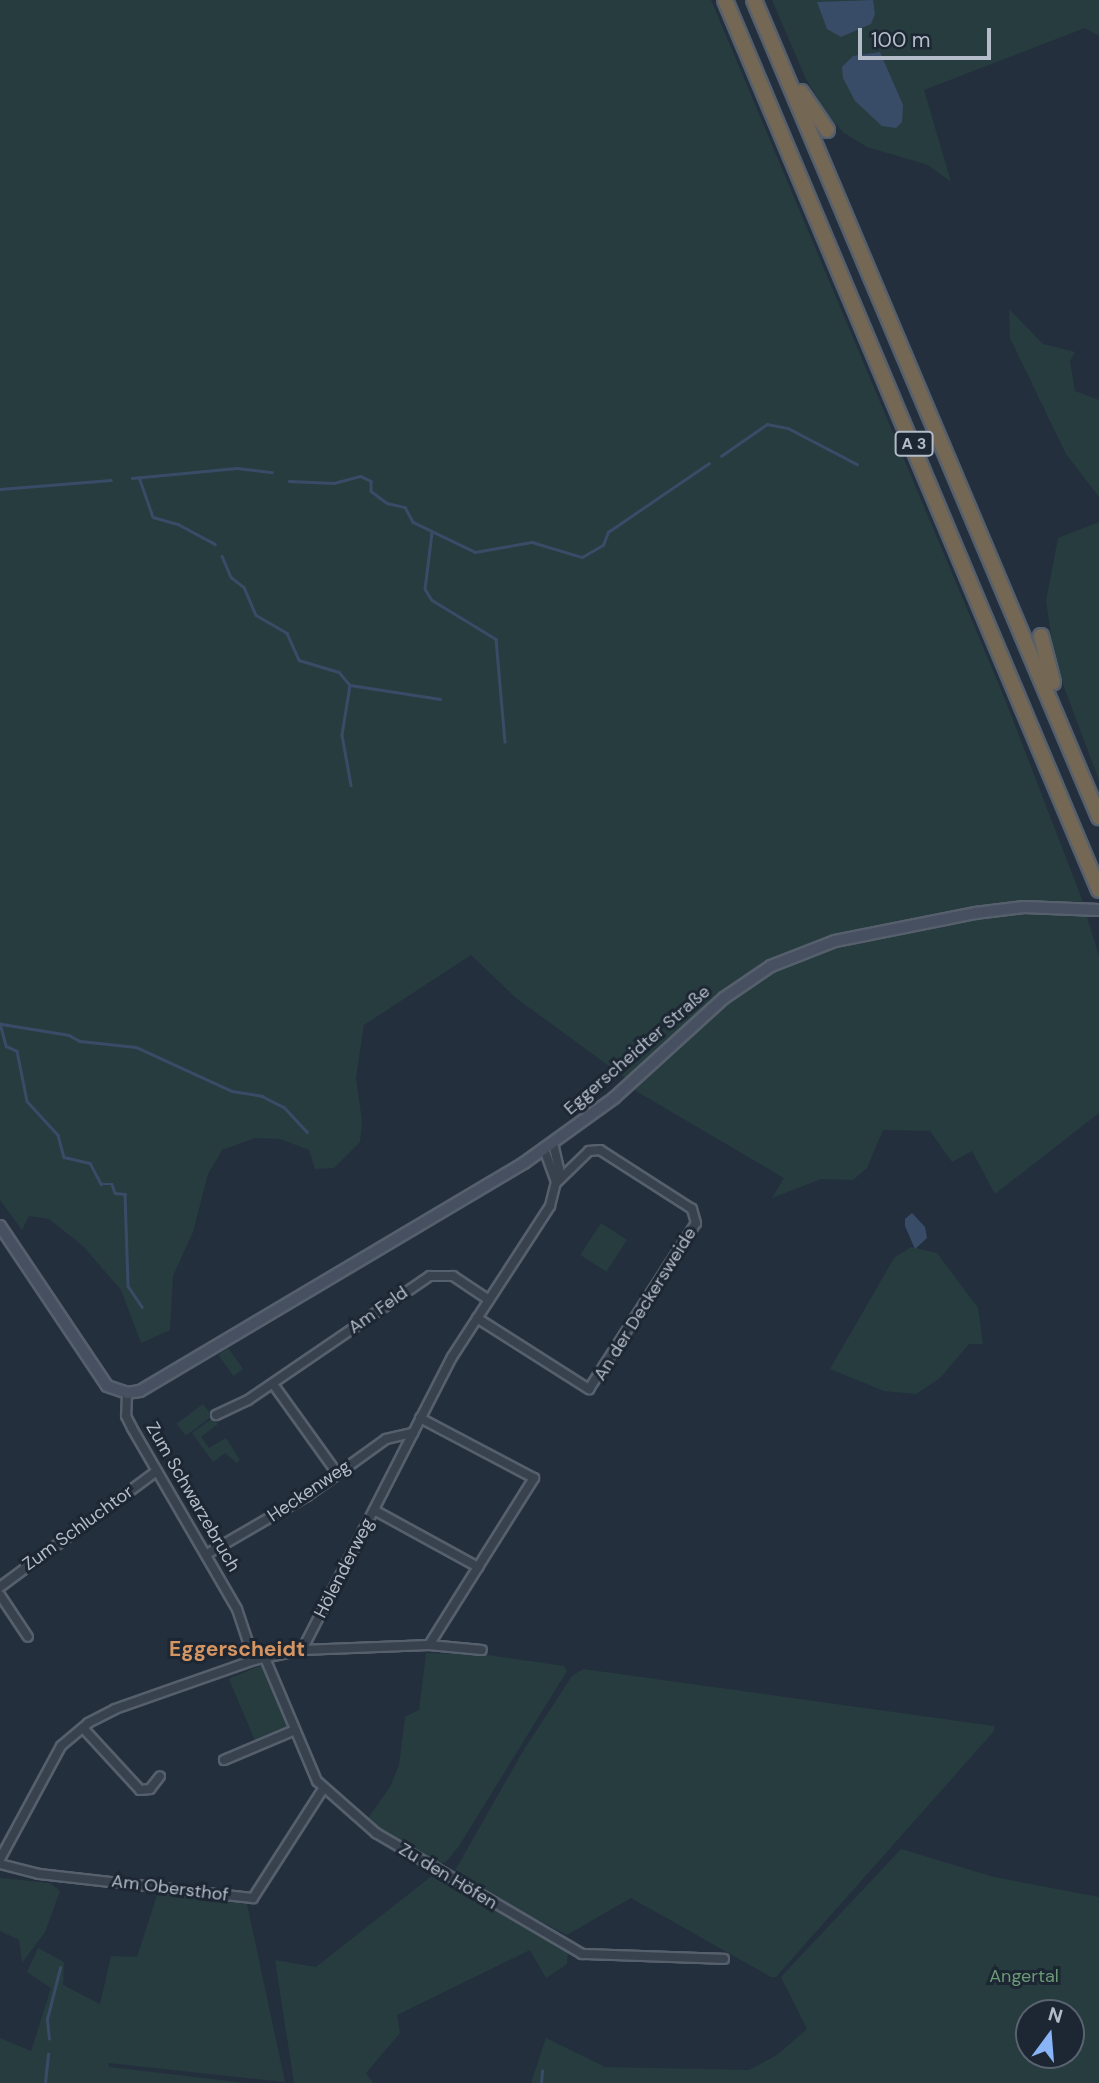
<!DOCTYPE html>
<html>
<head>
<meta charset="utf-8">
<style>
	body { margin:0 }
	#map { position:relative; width:1099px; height:2083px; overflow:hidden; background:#242f3e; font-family:"DM Sans",sans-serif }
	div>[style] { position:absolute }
	.green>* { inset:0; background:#263c3f; transform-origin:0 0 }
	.water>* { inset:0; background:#394c67 }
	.stream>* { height:2.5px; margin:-1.25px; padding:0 1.25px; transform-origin:1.25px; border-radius:1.25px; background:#394c67 }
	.roads { filter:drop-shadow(2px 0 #565f6c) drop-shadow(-2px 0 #565f6c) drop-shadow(0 2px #565f6c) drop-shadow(0 -2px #565f6c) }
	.street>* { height:8px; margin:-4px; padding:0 4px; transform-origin:4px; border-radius:4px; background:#38414e }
	.secondary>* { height:10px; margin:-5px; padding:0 5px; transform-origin:5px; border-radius:5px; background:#465061 }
	.highway>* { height:14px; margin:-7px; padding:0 7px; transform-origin:7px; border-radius:7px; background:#746855 }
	span { translate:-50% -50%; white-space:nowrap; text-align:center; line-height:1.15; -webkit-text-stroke:6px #1d2633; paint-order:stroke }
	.shield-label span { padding:2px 5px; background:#1d2633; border:2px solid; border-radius:5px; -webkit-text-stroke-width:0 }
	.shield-label { font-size:16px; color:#b4bcc9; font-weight:700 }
	.street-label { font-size:18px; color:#b4bcc9 }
	.park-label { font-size:18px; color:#6b9a76 }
	.quarter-label { font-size:21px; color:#d59563; font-weight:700 }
	.north { position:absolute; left:1015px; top:1999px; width:70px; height:70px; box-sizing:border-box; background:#1d2633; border:2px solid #59626f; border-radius:50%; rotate:16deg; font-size:19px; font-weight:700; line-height:28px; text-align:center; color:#b4bcc9 }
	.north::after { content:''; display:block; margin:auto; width:24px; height:32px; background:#8ab4f8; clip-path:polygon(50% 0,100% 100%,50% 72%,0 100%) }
	.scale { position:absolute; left:858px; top:28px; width:133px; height:32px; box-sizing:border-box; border:4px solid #b4bcc9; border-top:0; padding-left:9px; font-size:21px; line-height:24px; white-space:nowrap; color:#b4bcc9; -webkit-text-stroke:5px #1d2633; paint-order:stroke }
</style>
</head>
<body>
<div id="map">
	<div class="green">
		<div style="clip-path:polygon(0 0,711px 0,1004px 697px,1080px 894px,1099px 956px,1099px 1113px,995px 1194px,972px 1151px,952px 1162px,930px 1131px,883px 1130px,867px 1168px,853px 1180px,821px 1179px,772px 1198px,784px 1178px,636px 1091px,624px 1077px,516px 998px,471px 955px,364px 1025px,356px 1078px,362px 1121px,360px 1142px,334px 1168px,315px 1169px,309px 1150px,280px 1139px,255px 1138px,222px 1150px,208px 1174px,193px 1232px,173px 1276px,170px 1330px,141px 1343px,121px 1290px,83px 1246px,49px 1219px,29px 1216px,22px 1230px,0 1200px)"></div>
		<div style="clip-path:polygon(772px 0,1099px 0,1099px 36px,1085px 28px,924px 90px,951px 182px,928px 165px,867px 147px,844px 133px,826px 113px,805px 77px)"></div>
		<div style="clip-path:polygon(1009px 309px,1043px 344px,1075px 352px,1070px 361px,1075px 391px,1099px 400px,1099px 497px,1066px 454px,1010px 338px)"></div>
		<div style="clip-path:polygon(1099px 522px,1099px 780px,1055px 663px,1046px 601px,1058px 538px)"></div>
		<div style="left:601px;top:1223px;width:31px;height:38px;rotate:33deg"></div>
		<div style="clip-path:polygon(911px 1247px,937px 1253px,978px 1308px,983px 1344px,969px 1344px,940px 1378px,916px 1394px,884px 1391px,830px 1369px,894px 1258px)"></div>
		<div style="left:228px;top:1348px;width:26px;height:12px;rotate:54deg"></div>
		<div style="left:203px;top:1404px;width:15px;height:33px;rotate:53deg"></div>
		<div style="clip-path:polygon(213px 1418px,218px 1424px,201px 1437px,209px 1448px,226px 1438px,240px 1460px,237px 1463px,225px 1453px,213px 1462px,192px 1433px)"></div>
		<div style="clip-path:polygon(426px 1653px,488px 1655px,564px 1666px,567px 1671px,459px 1846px,446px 1862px,436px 1865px,366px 1821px,390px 1787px,399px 1765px,405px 1717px,419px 1710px)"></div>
		<div style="left:262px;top:1665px;width:66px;height:36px;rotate:67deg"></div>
		<div style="clip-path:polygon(583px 1669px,994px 1726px,994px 1731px,776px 1977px,771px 1977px,631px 1898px,567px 1935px,452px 1876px,523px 1751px,572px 1676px)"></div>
		<div style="clip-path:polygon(evenodd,901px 1849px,994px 1877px,1099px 1897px,1099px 2083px,531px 2083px,546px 2038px,605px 2067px,749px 2070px,777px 2055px,807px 2029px,781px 1977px,901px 1849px,1071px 2013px,1071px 2055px,1029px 2055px,1029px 2013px,1071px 2013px)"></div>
		<div style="clip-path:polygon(433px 1875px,568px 1949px,567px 1964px,546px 1978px,530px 1950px,397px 2015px,400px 2033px,366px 2073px,373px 2083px,294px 2083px,275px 1960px,316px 1967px)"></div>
		<div style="clip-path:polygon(0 1878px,50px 1883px,60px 1891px,45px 1932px,22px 1963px,19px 1940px,0 1931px)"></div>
		<div style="clip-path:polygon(159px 1889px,247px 1904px,285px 2082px,108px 2063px,109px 2067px,246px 2083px,0 2083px,0 2038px,31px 2051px,51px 1988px,27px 1972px,38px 1948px,64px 1962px,63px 1985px,100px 2004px,111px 1956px,137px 1957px)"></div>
	</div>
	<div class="water">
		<div style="clip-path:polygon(873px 0,875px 14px,871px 24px,841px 37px,827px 29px,817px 2px)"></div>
		<div style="clip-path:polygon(880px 52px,903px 105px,902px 122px,896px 128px,882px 126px,855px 101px,843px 78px,842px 67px,853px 56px)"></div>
		<div style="clip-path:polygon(912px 1213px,925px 1227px,927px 1238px,915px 1249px,905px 1226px,905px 1219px)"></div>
	</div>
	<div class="stream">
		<div style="left:721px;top:456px;width:56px;rotate:-34.8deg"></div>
		<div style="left:767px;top:424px;width:21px;rotate:11deg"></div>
		<div style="left:788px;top:428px;width:78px;rotate:27.6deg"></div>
		<div style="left:139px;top:477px;width:42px;rotate:70.7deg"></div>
		<div style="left:153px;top:517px;width:26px;rotate:16deg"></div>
		<div style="left:178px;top:524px;width:42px;rotate:28.4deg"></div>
		<div style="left:132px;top:478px;width:105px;rotate:-5.4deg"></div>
		<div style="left:237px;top:468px;width:35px;rotate:7deg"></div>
		<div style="left:289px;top:481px;width:45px;rotate:2.5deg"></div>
		<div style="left:334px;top:483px;width:27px;rotate:-15deg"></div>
		<div style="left:360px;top:476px;width:12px;rotate:24deg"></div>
		<div style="left:371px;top:481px;width:10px;rotate:90deg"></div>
		<div style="left:371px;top:491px;width:20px;rotate:37deg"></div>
		<div style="left:387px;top:503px;width:18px;rotate:13deg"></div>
		<div style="left:405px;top:507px;width:17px;rotate:62deg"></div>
		<div style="left:413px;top:522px;width:69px;rotate:25.8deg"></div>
		<div style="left:475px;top:552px;width:58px;rotate:-10deg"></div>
		<div style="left:532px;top:542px;width:52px;rotate:16.7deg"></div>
		<div style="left:582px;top:557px;width:24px;rotate:-30deg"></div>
		<div style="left:603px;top:545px;width:14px;rotate:-69deg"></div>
		<div style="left:608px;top:532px;width:122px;rotate:-34.3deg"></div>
		<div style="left:0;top:489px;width:111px;rotate:-4.6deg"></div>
		<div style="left:432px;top:533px;width:56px;rotate:97.1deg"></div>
		<div style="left:425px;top:589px;width:13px;rotate:58deg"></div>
		<div style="left:432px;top:600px;width:75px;rotate:31.4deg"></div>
		<div style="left:496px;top:639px;width:103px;rotate:85deg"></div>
		<div style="left:222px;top:556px;width:23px;rotate:67deg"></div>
		<div style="left:231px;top:577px;width:16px;rotate:38deg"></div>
		<div style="left:244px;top:587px;width:30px;rotate:67deg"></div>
		<div style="left:256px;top:615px;width:36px;rotate:30deg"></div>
		<div style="left:287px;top:633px;width:30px;rotate:66deg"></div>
		<div style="left:299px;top:660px;width:42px;rotate:16.7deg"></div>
		<div style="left:339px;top:672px;width:17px;rotate:50deg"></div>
		<div style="left:350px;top:685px;width:91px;rotate:8.8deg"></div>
		<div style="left:350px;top:685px;width:51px;rotate:99.1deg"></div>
		<div style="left:342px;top:735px;width:51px;rotate:79.8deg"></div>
		<div style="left:0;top:1023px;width:24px;rotate:75deg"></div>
		<div style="left:6px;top:1046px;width:12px;rotate:24deg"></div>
		<div style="left:17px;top:1051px;width:51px;rotate:78.7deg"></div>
		<div style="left:27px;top:1101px;width:46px;rotate:47.6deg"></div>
		<div style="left:58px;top:1135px;width:23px;rotate:75deg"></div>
		<div style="left:64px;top:1157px;width:27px;rotate:13deg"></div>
		<div style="left:90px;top:1163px;width:24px;rotate:62deg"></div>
		<div style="left:101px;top:1184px;width:11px"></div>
		<div style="left:112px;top:1184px;width:9px;rotate:72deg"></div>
		<div style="left:115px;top:1193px;width:10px;rotate:6deg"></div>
		<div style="left:125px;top:1194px;width:92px;rotate:88.1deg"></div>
		<div style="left:128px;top:1286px;width:25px;rotate:56deg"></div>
		<div style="left:2px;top:1024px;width:68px;rotate:9.3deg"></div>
		<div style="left:69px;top:1035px;width:13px;rotate:29deg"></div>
		<div style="left:80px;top:1041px;width:56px;rotate:6.1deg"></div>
		<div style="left:136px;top:1047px;width:106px;rotate:24.6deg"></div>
		<div style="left:232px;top:1091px;width:30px;rotate:9deg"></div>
		<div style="left:262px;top:1096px;width:25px;rotate:27deg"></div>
		<div style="left:284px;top:1107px;width:34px;rotate:47deg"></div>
		<div style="left:49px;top:2039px;width:20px;rotate:-96deg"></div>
		<div style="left:47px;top:2019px;width:53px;rotate:-75.7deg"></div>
		<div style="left:45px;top:2083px;width:29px;rotate:-84deg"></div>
		<div style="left:541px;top:2083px;width:12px;rotate:-85deg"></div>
	</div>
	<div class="roads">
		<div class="street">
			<div style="left:544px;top:1149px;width:33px;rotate:70deg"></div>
			<div style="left:477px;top:1318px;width:133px;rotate:32.4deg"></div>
			<div style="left:589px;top:1389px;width:197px;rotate:-57.2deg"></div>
			<div style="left:696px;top:1223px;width:15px;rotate:-106deg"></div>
			<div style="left:692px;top:1209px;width:109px;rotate:-147.3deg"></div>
			<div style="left:600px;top:1150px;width:11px;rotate:175deg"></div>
			<div style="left:589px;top:1151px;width:46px;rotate:135.9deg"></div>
			<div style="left:273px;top:1384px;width:110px;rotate:54.3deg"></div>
			<div style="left:127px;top:1393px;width:23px;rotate:92deg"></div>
			<div style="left:126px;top:1416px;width:13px;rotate:63deg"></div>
			<div style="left:132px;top:1428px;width:209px;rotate:59.9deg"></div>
			<div style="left:237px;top:1609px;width:54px;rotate:71.6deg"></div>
			<div style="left:216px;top:1415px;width:35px;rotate:-25deg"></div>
			<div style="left:248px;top:1400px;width:220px;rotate:-34.3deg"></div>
			<div style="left:430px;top:1276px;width:23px"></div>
			<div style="left:453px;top:1276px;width:43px;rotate:33.7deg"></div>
			<div style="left:420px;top:1418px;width:129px;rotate:27.8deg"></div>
			<div style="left:534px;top:1478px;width:105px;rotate:122.2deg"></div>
			<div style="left:374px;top:1510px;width:119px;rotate:28.7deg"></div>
			<div style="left:478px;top:1567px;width:92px;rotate:122.1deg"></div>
			<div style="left:207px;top:1554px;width:116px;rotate:-30.1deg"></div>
			<div style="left:307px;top:1496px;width:97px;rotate:-35.8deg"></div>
			<div style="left:386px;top:1439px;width:28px;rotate:-13deg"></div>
			<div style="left:0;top:1587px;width:195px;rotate:-36.5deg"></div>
			<div style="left:0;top:1595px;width:50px;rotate:56.3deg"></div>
			<div style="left:302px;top:1650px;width:329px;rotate:-62.9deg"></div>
			<div style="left:452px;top:1357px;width:180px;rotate:-57deg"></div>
			<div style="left:550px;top:1206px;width:38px;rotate:-76deg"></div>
			<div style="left:559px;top:1169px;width:27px;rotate:-103deg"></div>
			<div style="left:265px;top:1658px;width:134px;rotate:67.1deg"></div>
			<div style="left:317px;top:1781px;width:79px;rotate:41.4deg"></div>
			<div style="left:376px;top:1833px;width:239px;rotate:30.4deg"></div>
			<div style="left:582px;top:1954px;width:142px;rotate:2deg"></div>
			<div style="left:83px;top:1728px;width:84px;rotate:47.4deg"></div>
			<div style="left:140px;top:1790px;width:10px;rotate:-6deg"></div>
			<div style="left:150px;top:1789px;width:16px;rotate:-52deg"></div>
			<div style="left:224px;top:1760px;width:77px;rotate:-22.9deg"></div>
			<div style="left:0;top:1859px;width:128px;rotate:-61.6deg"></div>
			<div style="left:61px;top:1746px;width:35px;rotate:-40deg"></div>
			<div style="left:88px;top:1723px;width:30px;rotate:-27deg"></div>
			<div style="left:115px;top:1709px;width:147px;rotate:-19.4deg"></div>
			<div style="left:254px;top:1660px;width:49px;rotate:-11.8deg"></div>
			<div style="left:302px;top:1650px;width:127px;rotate:-2.3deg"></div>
			<div style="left:429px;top:1645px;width:53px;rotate:5.4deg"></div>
			<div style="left:0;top:1864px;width:40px;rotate:14.4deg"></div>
			<div style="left:39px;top:1874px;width:215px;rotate:6.4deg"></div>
			<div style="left:253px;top:1898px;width:130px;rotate:-57.3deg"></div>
		</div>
		<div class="secondary">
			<div style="left:0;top:1226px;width:192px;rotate:56.2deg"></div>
			<div style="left:107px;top:1386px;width:21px;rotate:19deg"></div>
			<div style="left:127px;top:1393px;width:13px;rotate:-9deg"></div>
			<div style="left:140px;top:1391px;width:447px;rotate:-30.7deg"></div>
			<div style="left:524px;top:1163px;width:111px;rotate:-35.8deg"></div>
			<div style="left:614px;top:1098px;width:149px;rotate:-42.3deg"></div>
			<div style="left:724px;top:998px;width:57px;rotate:-34.2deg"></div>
			<div style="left:771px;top:966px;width:69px;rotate:-21.3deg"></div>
			<div style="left:835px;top:941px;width:143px;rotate:-11.3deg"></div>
			<div style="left:975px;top:913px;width:49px;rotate:-7deg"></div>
			<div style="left:1024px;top:907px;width:75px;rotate:2.3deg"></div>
		</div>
		<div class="highway">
			<div style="left:725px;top:0;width:965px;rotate:67.21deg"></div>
			<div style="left:754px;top:0;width:887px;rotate:67.11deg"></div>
			<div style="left:801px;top:92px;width:46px;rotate:55.6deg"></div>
			<div style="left:1041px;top:636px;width:48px;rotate:75.4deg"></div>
		</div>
	</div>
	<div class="shield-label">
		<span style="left:914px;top:444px">A 3</span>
	</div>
	<div class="street-label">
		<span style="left:637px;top:1050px;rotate:-41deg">Eggerscheidter Straße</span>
		<span style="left:645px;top:1304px;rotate:-58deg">An der Deckersweide</span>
		<span style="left:378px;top:1310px;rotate:-35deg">Am Feld</span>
		<span style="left:309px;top:1491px;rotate:-34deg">Heckenweg</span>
		<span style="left:193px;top:1497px;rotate:60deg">Zum Schwarzebruch</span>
		<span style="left:78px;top:1528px;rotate:-36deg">Zum Schluchtor</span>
		<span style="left:344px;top:1568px;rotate:-63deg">Hölenderweg</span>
		<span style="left:448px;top:1876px;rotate:31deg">Zu den Höfen</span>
		<span style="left:170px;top:1888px;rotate:7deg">Am Obersthof</span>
	</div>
	<div class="park-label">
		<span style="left:1024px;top:1976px">Angertal</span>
	</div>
	<div class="quarter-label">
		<span style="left:237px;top:1649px">Eggerscheidt</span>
	</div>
	<div class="north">N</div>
	<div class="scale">100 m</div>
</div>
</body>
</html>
